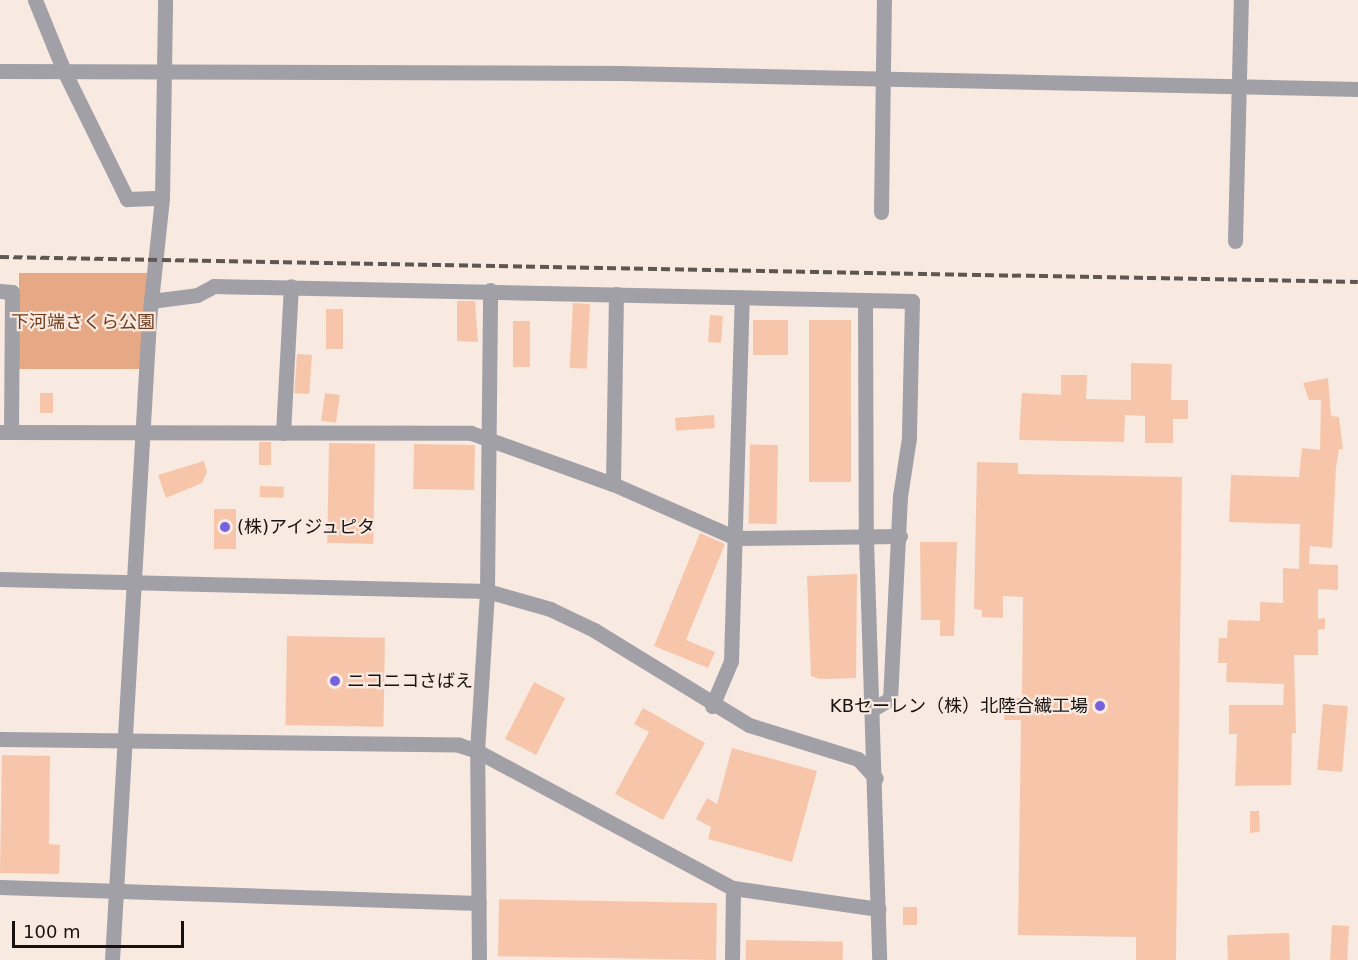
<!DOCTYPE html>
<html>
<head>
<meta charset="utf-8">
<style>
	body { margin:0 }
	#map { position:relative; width:1358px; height:960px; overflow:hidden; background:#f8e9e1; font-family:"DejaVu Sans","Noto Sans JP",sans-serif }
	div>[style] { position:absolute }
	.green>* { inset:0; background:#e7a985; transform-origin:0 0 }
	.building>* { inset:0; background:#f7c6aa; transform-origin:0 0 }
	.minor>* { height:15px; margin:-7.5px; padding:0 7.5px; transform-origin:7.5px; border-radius:7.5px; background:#a1a0a7 }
	.rail>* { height:4px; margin-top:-2px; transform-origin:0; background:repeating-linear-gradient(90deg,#5e5651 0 9px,transparent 0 13.5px) }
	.dots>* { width:16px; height:16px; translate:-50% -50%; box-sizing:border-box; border:3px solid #f8e9e1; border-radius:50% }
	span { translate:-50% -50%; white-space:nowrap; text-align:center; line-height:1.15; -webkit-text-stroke:4.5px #f8e9e1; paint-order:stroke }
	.park-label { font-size:18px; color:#703c1b }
	.poi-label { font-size:18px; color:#17120f }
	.left { translate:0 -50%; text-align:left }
	.right { translate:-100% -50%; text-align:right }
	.scale { position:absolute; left:12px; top:921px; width:172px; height:27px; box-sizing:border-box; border:3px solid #17120f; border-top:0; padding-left:8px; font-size:18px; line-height:21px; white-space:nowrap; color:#17120f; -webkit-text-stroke:4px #f8e9e1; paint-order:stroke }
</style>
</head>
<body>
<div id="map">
	<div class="green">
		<div style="left:19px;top:273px;width:129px;height:96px"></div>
	</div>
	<div class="building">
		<div style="clip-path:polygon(457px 301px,475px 301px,478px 342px,457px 341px)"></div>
		<div style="left:573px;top:303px;width:17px;height:65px;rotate:3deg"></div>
		<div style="left:326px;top:309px;width:17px;height:40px"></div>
		<div style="left:710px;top:315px;width:13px;height:27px;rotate:4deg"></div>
		<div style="left:788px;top:320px;width:35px;height:35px;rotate:90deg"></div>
		<div style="left:809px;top:320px;width:42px;height:162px"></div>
		<div style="left:513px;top:321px;width:17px;height:46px"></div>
		<div style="left:297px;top:354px;width:15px;height:39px;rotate:4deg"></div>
		<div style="clip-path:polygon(1131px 363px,1172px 364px,1171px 400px,1188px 400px,1188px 419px,1173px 419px,1173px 443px,1145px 443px,1145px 416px,1125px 415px,1124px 442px,1019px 440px,1022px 393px,1061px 395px,1061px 375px,1087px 375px,1086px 399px,1131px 400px)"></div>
		<div style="clip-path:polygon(1328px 378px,1331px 416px,1339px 417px,1343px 449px,1339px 449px,1336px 468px,1332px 548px,1310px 546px,1309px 564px,1338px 565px,1338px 590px,1318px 589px,1318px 619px,1325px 618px,1325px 629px,1318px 630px,1318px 655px,1294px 655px,1296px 733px,1292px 733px,1291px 785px,1235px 786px,1237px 734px,1229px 734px,1229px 705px,1283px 705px,1284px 684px,1226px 682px,1227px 663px,1218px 663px,1219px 638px,1227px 638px,1228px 620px,1260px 621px,1260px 602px,1283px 603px,1283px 568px,1299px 569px,1300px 524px,1229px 522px,1231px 475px,1299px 477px,1302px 448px,1320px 450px,1321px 400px,1309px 400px,1303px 383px)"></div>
		<div style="left:40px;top:393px;width:13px;height:20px"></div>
		<div style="left:325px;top:393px;width:15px;height:28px;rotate:8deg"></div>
		<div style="left:714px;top:415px;width:13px;height:39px;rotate:86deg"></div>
		<div style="left:259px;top:442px;width:12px;height:23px"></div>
		<div style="left:329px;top:443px;width:46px;height:100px;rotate:1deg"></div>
		<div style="left:414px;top:444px;width:61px;height:45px;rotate:1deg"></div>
		<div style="left:778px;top:445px;width:79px;height:28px;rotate:91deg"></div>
		<div style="clip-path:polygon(204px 461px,207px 472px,202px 483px,166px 498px,158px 475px)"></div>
		<div style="clip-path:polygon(977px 462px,1018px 463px,1018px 474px,1182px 477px,1176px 960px,1136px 960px,1136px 937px,1018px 935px,1021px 720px,1004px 720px,1005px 698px,1022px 698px,1023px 597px,1003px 596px,1003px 618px,982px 617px,982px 610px,974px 609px)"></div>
		<div style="left:260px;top:486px;width:24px;height:11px;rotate:2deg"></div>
		<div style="left:214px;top:509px;width:22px;height:40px"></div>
		<div style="clip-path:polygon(700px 533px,725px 544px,686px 640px,715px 652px,708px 668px,654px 646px)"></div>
		<div style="clip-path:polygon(920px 542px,957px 542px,954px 636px,940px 636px,940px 620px,921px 620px)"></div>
		<div style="clip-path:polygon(857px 574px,856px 678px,820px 679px,811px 676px,807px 576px)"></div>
		<div style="left:287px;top:636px;width:98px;height:89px;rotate:1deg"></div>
		<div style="left:534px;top:682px;width:35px;height:64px;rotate:27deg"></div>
		<div style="left:1323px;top:704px;width:25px;height:66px;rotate:5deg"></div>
		<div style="clip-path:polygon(643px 708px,705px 743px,663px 820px,615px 794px,649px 732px,634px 724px)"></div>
		<div style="clip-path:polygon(732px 748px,817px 771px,792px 862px,708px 839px,711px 827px,696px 819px,707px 798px,717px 804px)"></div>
		<div style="clip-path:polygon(2px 755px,50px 756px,49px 844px,60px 845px,59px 874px,0 873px)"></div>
		<div style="clip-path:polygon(1250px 811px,1259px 811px,1260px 832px,1250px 833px)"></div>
		<div style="left:717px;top:903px;width:57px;height:218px;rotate:91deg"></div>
		<div style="left:903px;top:907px;width:14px;height:18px"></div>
		<div style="left:1332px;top:925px;width:17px;height:35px;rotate:3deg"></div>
		<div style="left:1289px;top:933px;width:27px;height:62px;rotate:88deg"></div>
		<div style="left:746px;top:940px;width:97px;height:20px;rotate:1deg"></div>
	</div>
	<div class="minor">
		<div style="left:35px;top:0;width:77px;rotate:67.8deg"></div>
		<div style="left:64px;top:71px;width:143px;rotate:63.8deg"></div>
		<div style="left:127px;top:199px;width:35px;rotate:-2deg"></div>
		<div style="left:0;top:71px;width:621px;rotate:0.18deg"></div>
		<div style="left:621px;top:73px;width:737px;rotate:1.24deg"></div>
		<div style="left:881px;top:212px;width:212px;rotate:-89.2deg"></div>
		<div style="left:1235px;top:241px;width:241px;rotate:-88.6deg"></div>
		<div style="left:0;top:291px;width:12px;rotate:5deg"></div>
		<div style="left:12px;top:292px;width:140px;rotate:90.4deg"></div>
		<div style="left:865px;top:300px;width:239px;rotate:89.8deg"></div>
		<div style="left:866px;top:539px;width:421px;rotate:88.2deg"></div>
		<div style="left:151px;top:301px;width:46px;rotate:-7.4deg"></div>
		<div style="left:197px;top:295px;width:19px;rotate:-28deg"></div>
		<div style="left:214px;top:286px;width:698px;rotate:1.23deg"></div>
		<div style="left:912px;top:301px;width:137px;rotate:91.3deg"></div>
		<div style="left:909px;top:438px;width:59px;rotate:98.8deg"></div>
		<div style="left:900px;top:496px;width:203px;rotate:92.8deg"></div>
		<div style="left:890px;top:699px;width:22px;rotate:150deg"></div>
		<div style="left:0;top:432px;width:471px;rotate:0.1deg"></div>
		<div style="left:471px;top:433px;width:151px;rotate:19.8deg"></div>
		<div style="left:613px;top:484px;width:134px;rotate:23.7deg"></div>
		<div style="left:736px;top:538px;width:164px;rotate:-0.7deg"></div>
		<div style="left:283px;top:433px;width:147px;rotate:-86.9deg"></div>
		<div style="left:613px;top:484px;width:190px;rotate:-89.1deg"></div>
		<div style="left:0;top:579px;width:487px;rotate:1.4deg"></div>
		<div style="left:487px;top:591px;width:66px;rotate:15.9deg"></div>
		<div style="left:550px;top:609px;width:49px;rotate:25.5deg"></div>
		<div style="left:594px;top:630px;width:182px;rotate:31.5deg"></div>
		<div style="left:749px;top:725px;width:114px;rotate:17.3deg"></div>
		<div style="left:858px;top:759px;width:26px;rotate:47deg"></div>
		<div style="left:712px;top:706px;width:49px;rotate:-67.1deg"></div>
		<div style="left:731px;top:661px;width:364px;rotate:-88.3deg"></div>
		<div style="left:0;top:739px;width:459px;rotate:0.7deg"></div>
		<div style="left:459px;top:745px;width:19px;rotate:18deg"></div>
		<div style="left:477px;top:751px;width:290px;rotate:28.2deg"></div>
		<div style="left:733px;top:888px;width:147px;rotate:8.2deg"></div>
		<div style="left:0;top:887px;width:479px;rotate:1.9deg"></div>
		<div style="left:112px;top:960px;width:641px;rotate:-86.69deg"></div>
		<div style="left:149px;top:320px;width:123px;rotate:-83.9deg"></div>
		<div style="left:162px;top:198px;width:198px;rotate:-89.1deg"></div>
		<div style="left:479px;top:960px;width:209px;rotate:-90.5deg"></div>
		<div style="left:477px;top:751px;width:160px;rotate:-86.4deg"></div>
		<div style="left:487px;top:591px;width:301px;rotate:-89.4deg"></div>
		<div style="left:732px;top:960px;width:72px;rotate:-89.2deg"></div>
	</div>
	<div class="rail">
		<div style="left:0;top:257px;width:1358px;rotate:1.05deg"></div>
	</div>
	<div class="dots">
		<div style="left:225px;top:527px;background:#7662dc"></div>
		<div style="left:335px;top:681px;background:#7662dc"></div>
		<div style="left:1100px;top:706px;background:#7662dc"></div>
	</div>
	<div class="park-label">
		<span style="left:83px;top:322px">下河端さくら公園</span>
	</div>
	<div class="poi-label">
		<span class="left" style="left:237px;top:527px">(株)アイジュピタ</span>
		<span class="left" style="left:347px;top:681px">ニコニコさばえ</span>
		<span class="right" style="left:1088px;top:706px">KBセーレン（株）北陸合繊工場</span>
	</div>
	<div class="scale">100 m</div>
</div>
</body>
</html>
